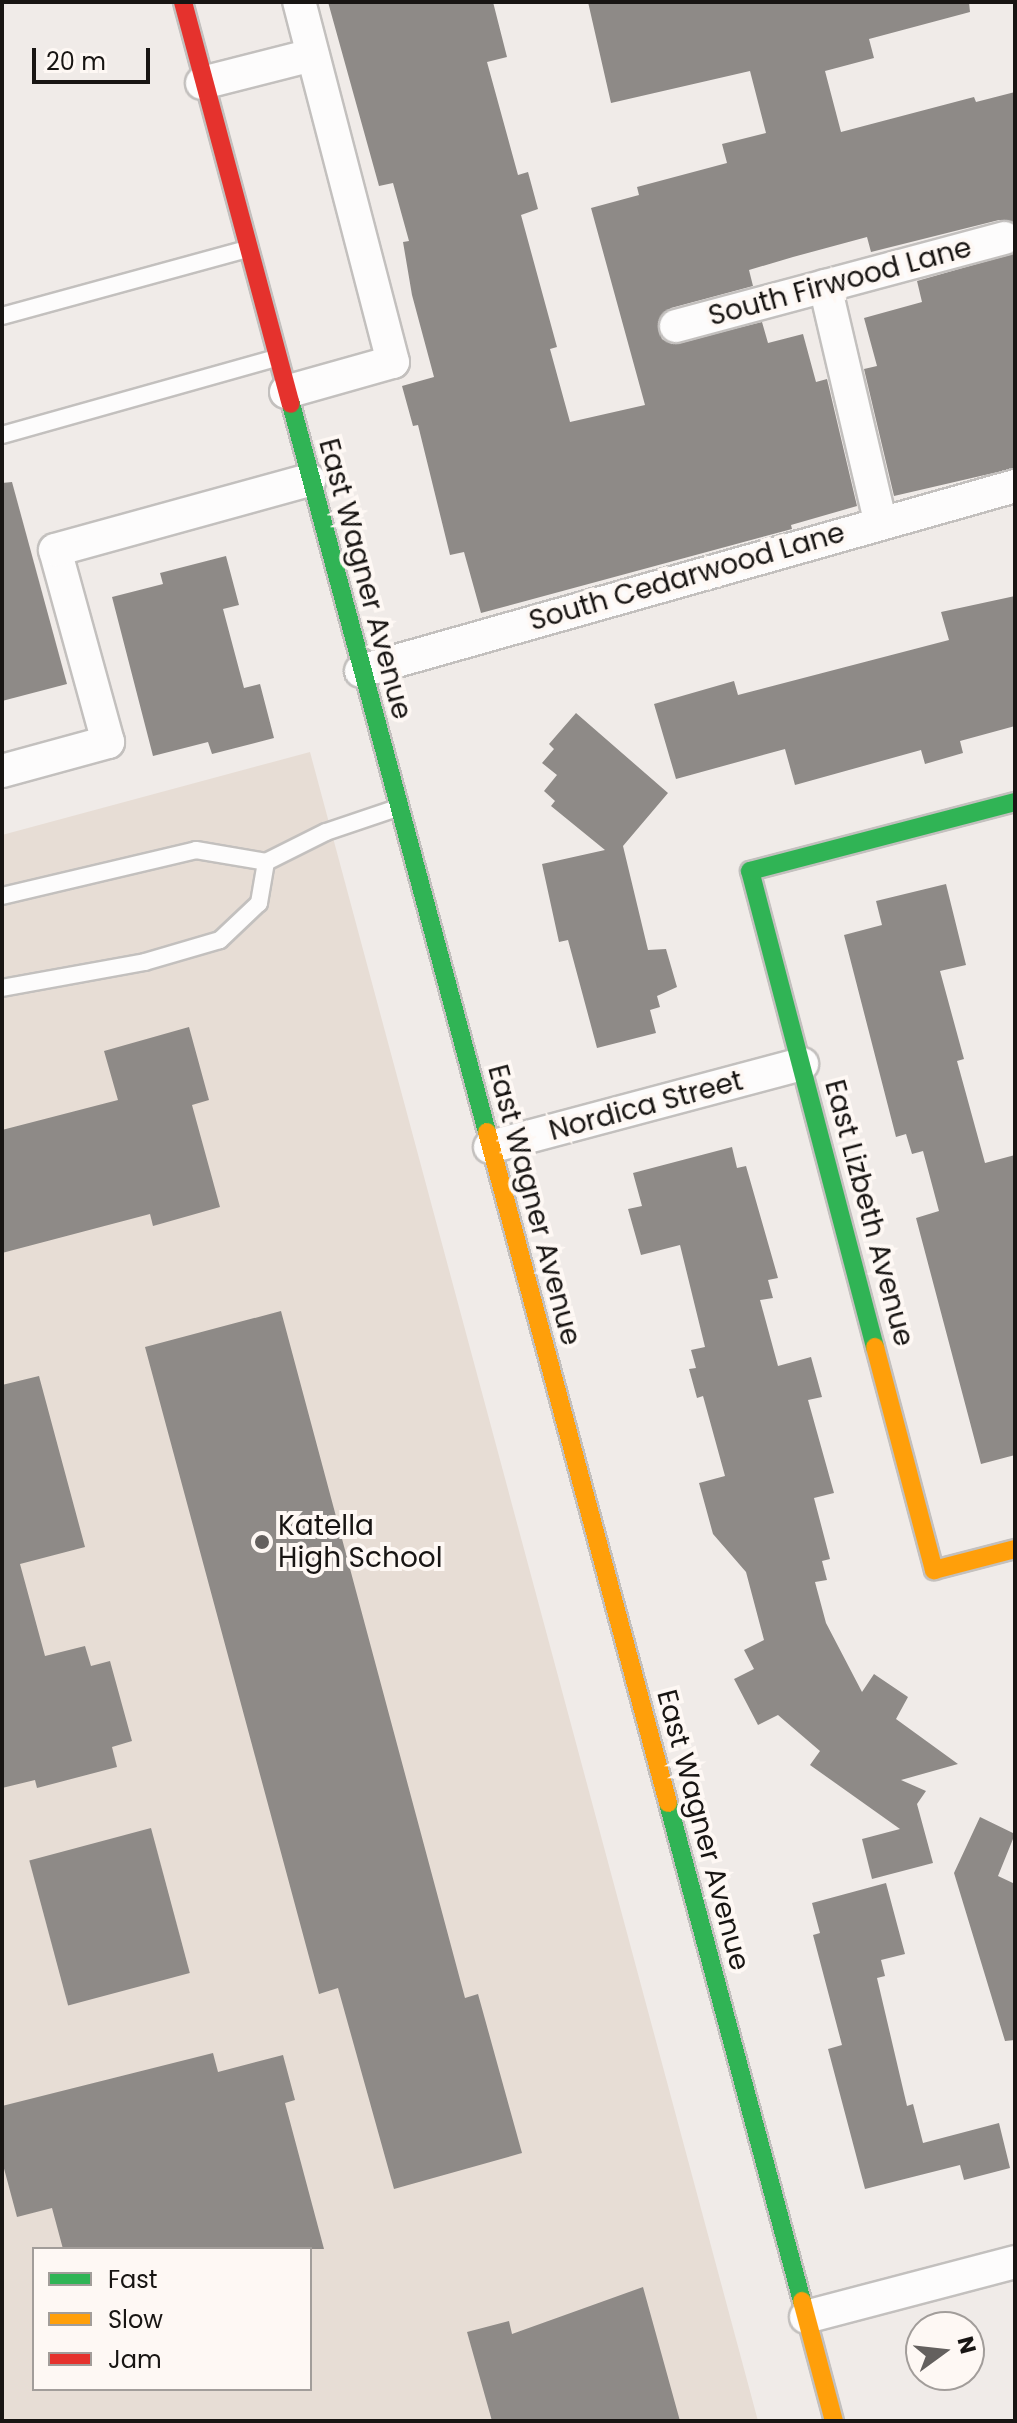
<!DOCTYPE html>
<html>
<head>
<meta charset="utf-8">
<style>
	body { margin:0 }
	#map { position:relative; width:1017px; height:2423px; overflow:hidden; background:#f0ebe8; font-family:Poppins,sans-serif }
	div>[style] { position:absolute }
	.built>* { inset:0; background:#e7ddd5 }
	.building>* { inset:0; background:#8e8a87; transform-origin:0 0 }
	.roads { filter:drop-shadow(2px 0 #c3c0be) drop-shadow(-2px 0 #c3c0be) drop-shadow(0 2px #c3c0be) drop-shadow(0 -2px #c3c0be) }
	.lane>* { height:16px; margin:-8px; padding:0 8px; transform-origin:8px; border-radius:8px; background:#fdfcfc }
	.street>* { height:32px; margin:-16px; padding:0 16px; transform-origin:16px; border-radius:16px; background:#fdfcfc }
	.fast>* { height:18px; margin:-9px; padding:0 9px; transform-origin:9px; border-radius:9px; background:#30b455 }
	.slow>* { height:18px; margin:-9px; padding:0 9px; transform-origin:9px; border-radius:9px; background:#ff9f0a }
	.jam>* { height:18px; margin:-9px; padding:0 9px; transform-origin:9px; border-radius:9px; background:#e5322d }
	.dots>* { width:22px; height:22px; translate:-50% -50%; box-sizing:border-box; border:4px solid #fef8f4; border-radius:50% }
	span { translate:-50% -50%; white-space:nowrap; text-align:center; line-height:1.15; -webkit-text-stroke:8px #fef8f4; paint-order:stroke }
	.street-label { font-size:28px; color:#181513 }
	.poi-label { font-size:28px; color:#181513 }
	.left { translate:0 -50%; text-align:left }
	.frame { position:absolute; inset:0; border:4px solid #181513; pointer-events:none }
	.legend { position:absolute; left:32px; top:2247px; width:280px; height:144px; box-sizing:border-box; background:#fef8f4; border:2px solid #a29d9a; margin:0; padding:10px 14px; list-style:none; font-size:24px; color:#181513 }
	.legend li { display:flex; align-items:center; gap:16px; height:40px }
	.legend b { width:40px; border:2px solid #a29d9a }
	.north { position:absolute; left:905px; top:2311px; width:80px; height:80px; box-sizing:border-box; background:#fef8f4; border:2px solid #a29d9a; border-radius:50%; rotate:75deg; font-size:22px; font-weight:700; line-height:32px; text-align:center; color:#181513 }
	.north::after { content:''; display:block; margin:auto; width:28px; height:36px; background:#64605e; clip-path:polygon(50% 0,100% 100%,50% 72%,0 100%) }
	.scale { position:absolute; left:32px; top:48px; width:118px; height:36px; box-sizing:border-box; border:4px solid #181513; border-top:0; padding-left:10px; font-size:24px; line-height:28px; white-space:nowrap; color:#181513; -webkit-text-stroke:6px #fef8f4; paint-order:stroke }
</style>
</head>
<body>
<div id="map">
	<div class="built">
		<div style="clip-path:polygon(evenodd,310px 752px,758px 2421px,2px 2421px,2px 835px,310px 752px,34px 2249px,310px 2249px,310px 2389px,34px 2389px,34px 2249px)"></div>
	</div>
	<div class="building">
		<div style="clip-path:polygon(328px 2px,493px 2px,507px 57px,487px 62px,518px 175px,528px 172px,538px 209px,521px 215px,557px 347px,550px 349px,570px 422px,645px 405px,591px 208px,639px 195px,637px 187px,727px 163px,722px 144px,766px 133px,750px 71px,611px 103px,588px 2px,969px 2px,970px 12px,869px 39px,874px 58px,825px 71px,841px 132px,974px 97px,976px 102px,1015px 92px,1015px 223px,999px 220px,871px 252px,867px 237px,793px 257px,749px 270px,753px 286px,671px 308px,658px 322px,662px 339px,672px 344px,762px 322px,768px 343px,803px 334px,816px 382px,827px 379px,857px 506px,791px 525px,792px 529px,481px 613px,464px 552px,450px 555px,418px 425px,413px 426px,402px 386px,434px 377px,412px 295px,403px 242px,409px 241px,393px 183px,379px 186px)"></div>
		<div style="clip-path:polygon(1015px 253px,1015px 468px,894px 496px,864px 369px,877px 366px,864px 318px,922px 302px,917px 281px)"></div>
		<div style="clip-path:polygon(12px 482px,67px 684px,2px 701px,2px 483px)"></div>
		<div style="clip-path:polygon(226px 556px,239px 605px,223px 609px,244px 688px,260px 684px,274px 738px,212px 754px,208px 742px,153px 756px,112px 597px,163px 584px,160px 573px)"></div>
		<div style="clip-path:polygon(1015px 596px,1015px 726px,960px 741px,963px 753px,925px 764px,921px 750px,795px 785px,785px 749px,676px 779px,654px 704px,734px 681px,738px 695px,949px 640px,941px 612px)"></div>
		<div style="clip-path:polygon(576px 713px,668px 793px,623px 846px,648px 950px,666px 949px,677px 987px,657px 996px,660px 1007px,650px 1010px,656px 1033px,597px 1048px,568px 940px,559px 942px,542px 864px,605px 850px,551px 806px,555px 801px,544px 791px,557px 775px,542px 763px,554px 749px,549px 744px)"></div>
		<div style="clip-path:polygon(946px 884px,966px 965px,940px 971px,964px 1059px,957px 1061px,985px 1163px,1015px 1155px,1015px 1455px,981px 1464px,916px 1218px,939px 1211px,923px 1151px,912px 1154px,906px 1134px,896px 1137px,844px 935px,882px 925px,876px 901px)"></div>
		<div style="clip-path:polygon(189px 1027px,209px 1100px,192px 1105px,220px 1207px,153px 1226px,150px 1214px,2px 1253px,2px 1130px,118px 1100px,104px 1051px)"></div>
		<div style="clip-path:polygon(732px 1147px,737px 1168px,746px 1166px,778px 1278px,768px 1280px,773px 1298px,760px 1300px,778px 1366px,811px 1357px,822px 1397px,808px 1400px,834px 1493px,814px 1498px,830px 1559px,822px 1561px,827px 1580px,815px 1582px,826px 1623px,862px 1692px,874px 1674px,908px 1697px,896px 1719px,958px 1764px,901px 1780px,926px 1791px,917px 1804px,933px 1863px,872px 1879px,862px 1839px,900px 1829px,810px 1765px,820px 1751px,778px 1715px,758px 1725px,734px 1679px,754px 1669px,744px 1650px,764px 1640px,746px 1572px,713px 1534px,699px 1483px,725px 1476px,703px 1396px,697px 1398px,689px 1369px,696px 1368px,691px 1350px,705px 1347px,680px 1245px,641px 1255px,628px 1209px,642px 1206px,633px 1173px)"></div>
		<div style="clip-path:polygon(281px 1311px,465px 1998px,478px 1994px,522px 2153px,394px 2189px,338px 1988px,319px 1994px,145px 1347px)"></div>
		<div style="clip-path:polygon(39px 1376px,85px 1547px,20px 1564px,45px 1656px,85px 1646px,91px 1666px,110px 1661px,132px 1741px,112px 1747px,117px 1767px,37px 1788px,35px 1780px,2px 1788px,2px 1385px)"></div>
		<div style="clip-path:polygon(980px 1817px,1015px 1834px,998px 1876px,1015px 1884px,1015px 2040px,1005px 2041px,954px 1873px)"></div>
		<div style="left:151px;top:1828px;width:150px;height:126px;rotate:75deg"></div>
		<div style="clip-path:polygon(886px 1883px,905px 1954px,881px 1960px,885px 1976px,877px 1978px,907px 2106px,913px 2104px,923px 2143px,999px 2123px,1010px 2168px,964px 2180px,960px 2165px,865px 2189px,828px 2049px,842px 2045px,813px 1935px,820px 1933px,812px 1903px)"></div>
		<div style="clip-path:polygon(213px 2053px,218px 2072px,283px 2055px,295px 2100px,285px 2103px,324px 2249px,63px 2249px,52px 2208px,17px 2217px,2px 2161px,2px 2106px)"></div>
		<div style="clip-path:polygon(643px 2287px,680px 2421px,492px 2421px,467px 2332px,509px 2321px,512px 2334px)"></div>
	</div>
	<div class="roads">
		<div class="lane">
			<div style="left:2px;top:316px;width:254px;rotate:-15.3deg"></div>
			<div style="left:2px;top:435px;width:285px;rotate:-15.7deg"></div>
			<div style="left:266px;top:862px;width:67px;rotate:-26.6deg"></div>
			<div style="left:326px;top:832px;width:75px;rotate:-18.7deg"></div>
			<div style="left:2px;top:896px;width:199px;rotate:-13.3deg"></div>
			<div style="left:196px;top:850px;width:71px;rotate:9.7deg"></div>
			<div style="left:266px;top:862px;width:42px;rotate:99.7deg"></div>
			<div style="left:259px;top:903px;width:54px;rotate:136.5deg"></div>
			<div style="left:220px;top:940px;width:78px;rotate:163.7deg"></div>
			<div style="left:145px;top:962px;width:145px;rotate:169.7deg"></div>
		</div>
		<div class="street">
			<div style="left:202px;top:83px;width:114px;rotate:-14.3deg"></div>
			<div style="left:825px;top:286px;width:241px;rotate:76.8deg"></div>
			<div style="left:676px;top:326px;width:340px;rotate:-15deg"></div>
			<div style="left:286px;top:392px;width:111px;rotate:-15.7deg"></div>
			<div style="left:393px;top:362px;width:372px;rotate:-104.6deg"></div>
			<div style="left:361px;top:671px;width:680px;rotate:-15.79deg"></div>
			<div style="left:2px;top:771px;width:110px;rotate:-15.3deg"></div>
			<div style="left:108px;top:742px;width:199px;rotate:-105.4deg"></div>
			<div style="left:55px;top:550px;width:264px;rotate:-15.4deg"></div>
			<div style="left:490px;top:1147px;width:323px;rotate:-14.9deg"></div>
			<div style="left:806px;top:2317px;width:216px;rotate:-14.7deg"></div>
		</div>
		<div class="fast">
			<div style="left:291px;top:404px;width:754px;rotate:74.93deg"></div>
			<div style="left:875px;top:1347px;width:492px;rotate:-104.7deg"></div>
			<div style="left:750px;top:871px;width:274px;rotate:-14.6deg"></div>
			<div style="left:668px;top:1803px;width:516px;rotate:74.94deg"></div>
		</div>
		<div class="slow">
			<div style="left:487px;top:1132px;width:695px;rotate:74.9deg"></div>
			<div style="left:875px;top:1347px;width:231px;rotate:75.2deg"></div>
			<div style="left:934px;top:1570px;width:84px;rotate:-14.5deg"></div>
			<div style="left:802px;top:2301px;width:124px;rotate:75.1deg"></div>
		</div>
		<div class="jam">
			<div style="left:183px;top:2px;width:416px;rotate:75deg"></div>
		</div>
	</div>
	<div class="dots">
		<div style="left:262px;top:1542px;background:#64605e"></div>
	</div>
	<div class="street-label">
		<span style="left:840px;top:282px;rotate:-15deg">South Firwood Lane</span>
		<span style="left:687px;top:577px;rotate:-16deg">South Cedarwood Lane</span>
		<span style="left:365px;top:579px;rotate:75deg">East Wagner Avenue</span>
		<span style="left:646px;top:1106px;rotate:-15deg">Nordica Street</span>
		<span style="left:534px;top:1205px;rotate:75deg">East Wagner Avenue</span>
		<span style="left:869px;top:1213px;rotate:75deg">East Lizbeth Avenue</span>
		<span style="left:703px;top:1830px;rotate:75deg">East Wagner Avenue</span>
	</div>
	<div class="poi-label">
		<span class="left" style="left:278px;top:1542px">Katella<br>High School</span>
	</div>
	<div class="frame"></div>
	<ul class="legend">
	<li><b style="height:10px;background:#30b455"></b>Fast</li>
	<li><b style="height:10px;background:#ff9f0a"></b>Slow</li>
	<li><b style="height:10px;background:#e5322d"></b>Jam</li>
	</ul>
	<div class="north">N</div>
	<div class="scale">20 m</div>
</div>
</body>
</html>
